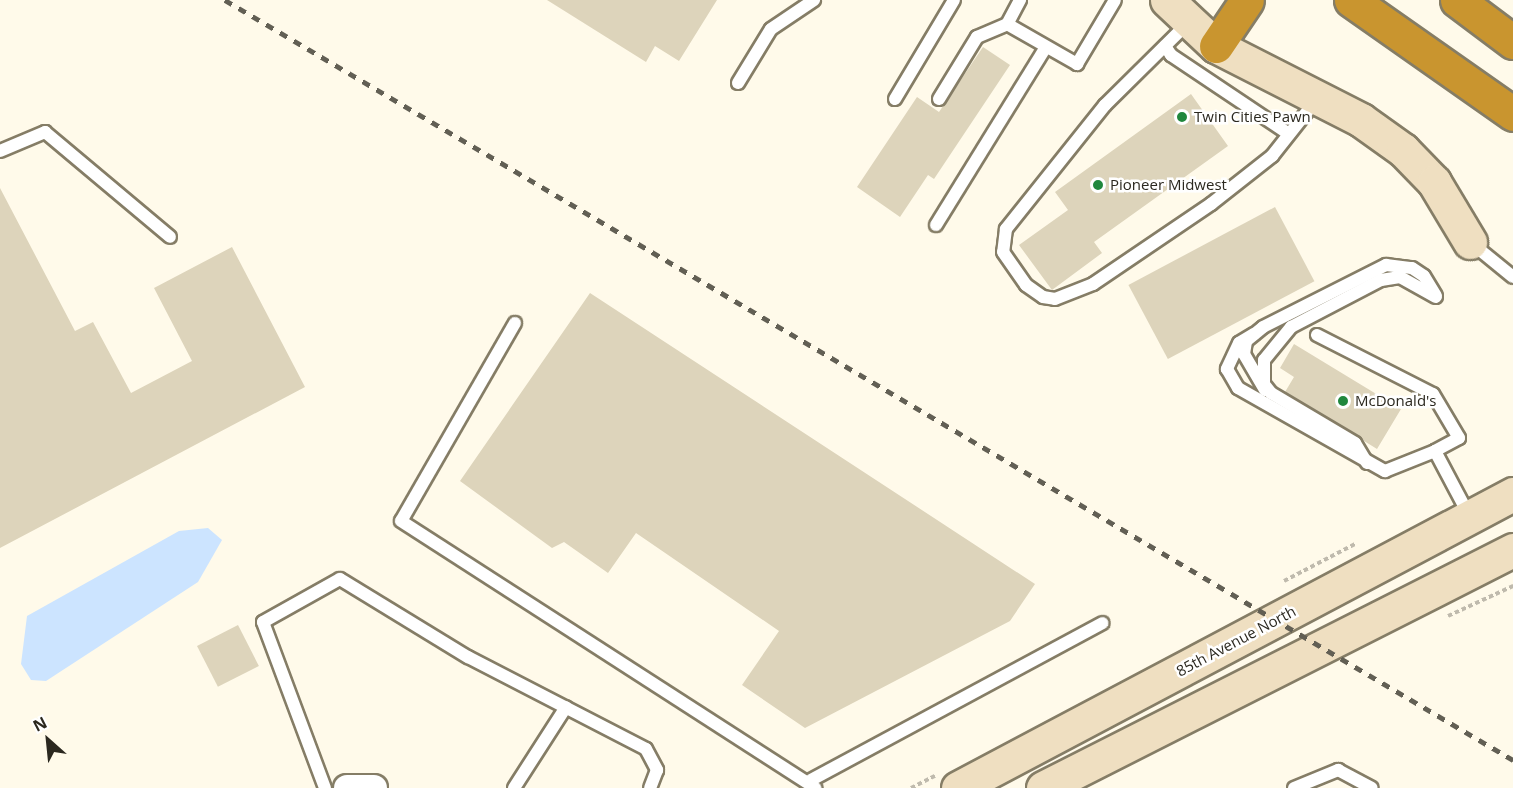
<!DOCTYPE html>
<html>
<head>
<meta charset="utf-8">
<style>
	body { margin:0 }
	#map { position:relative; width:1513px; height:788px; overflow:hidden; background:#fffaea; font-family:"Open Sans",sans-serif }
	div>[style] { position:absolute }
	.water>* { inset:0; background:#cce4ff }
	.building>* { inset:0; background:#ddd4bb; transform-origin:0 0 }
	.path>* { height:4px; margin-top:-2px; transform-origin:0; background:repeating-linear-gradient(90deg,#bfbaad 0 4.5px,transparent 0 7.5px) }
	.roads { filter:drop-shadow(2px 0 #857d66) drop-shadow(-2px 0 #857d66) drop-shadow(0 2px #857d66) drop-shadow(0 -2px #857d66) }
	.lane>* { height:12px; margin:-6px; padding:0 6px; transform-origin:6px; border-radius:6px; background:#fff }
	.street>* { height:26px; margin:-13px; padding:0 13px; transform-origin:13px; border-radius:13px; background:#fff }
	.secondary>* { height:33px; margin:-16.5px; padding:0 16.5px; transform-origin:16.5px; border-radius:16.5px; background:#efdfc1 }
	.highway>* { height:33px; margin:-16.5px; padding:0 16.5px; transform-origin:16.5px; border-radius:16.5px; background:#c9952f }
	.rail>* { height:4.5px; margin-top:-2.25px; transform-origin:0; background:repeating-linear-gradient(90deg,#625f54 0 8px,transparent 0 16px) }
	.dots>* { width:16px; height:16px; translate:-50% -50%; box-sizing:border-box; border:3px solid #fff; border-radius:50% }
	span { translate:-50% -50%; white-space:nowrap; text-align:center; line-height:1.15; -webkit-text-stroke:5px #fff; paint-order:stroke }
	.poi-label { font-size:15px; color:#2b281f }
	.left { translate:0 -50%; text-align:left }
	.street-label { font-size:15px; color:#2b281f }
	.north { position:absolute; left:18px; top:710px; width:60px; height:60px; -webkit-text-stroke:4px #fff; paint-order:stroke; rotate:333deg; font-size:16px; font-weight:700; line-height:24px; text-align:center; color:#2b281f }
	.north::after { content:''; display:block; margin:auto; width:21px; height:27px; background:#2b281f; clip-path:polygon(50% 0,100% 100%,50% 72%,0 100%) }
</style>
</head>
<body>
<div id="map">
	<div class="water">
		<div style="clip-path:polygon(208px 528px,222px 540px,198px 582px,46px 681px,31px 680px,21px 664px,27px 616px,179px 531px)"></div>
	</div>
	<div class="building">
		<div style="clip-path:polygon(547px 0,717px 0,679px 61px,655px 46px,646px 62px)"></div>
		<div style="clip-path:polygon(983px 47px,1010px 65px,934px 179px,928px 175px,900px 217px,857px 187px,917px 97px,939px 112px)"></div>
		<div style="clip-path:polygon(1191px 94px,1228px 146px,1094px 242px,1102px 253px,1052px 290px,1019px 245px,1068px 210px,1055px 192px)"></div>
		<div style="clip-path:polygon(0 188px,75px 331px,93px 322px,131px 393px,192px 361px,154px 288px,232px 247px,305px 387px,0 548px)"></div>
		<div style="left:1275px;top:207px;width:84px;height:166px;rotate:62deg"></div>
		<div style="clip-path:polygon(590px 293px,1035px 584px,1010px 621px,805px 728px,742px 685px,779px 631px,636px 533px,608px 573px,564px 542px,552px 548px,460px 481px)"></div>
		<div style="clip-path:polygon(1294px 344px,1401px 409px,1377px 449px,1285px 392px,1294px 377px,1280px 368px)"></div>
		<div style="left:238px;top:625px;width:46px;height:46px;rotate:63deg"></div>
	</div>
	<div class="path">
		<div style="left:1284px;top:581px;width:80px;rotate:-27.5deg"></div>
		<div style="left:1448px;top:616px;width:72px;rotate:-24.8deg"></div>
		<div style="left:911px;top:788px;width:27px;rotate:-27deg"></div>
	</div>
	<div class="roads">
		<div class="lane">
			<div style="left:1020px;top:0;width:27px;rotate:118deg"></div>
			<div style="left:1007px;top:24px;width:81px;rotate:29.7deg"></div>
			<div style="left:1077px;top:64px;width:74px;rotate:-59.3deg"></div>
			<div style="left:1188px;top:23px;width:117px;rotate:135.3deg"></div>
			<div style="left:1105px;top:105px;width:159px;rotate:128.6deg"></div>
			<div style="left:1006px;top:229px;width:23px;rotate:97deg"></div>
			<div style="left:1003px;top:252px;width:40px;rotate:55.1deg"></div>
			<div style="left:1026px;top:285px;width:21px;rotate:35deg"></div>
			<div style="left:1043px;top:297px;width:12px;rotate:9deg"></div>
			<div style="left:1055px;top:299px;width:41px;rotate:-21.5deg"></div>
			<div style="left:1093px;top:284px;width:143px;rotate:-34.1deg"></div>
			<div style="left:1211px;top:204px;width:78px;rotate:-38.2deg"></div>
			<div style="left:1272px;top:156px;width:73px;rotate:-51.7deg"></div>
			<div style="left:1165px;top:46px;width:11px;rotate:56deg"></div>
			<div style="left:1171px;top:55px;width:142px;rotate:33.8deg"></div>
			<div style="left:738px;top:83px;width:63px;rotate:-58.6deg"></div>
			<div style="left:771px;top:29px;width:52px;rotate:-34deg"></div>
			<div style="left:895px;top:99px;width:115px;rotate:-59.2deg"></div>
			<div style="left:939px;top:99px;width:73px;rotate:-58.5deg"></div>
			<div style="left:977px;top:37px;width:33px;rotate:-23deg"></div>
			<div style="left:0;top:151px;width:49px;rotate:-22.9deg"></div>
			<div style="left:45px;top:132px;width:163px;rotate:40deg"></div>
			<div style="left:936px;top:225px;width:209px;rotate:-58.3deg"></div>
			<div style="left:1470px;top:242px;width:55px;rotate:39.1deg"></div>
			<div style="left:515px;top:323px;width:228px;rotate:119.9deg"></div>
			<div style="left:401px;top:521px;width:493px;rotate:32.8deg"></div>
			<div style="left:1254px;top:334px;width:17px;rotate:149deg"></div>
			<div style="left:1239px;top:343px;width:29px;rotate:115deg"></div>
			<div style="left:1227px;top:369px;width:22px;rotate:60deg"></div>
			<div style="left:1238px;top:388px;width:169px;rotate:29.5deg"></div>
			<div style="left:1385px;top:471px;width:54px;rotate:-21.8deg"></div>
			<div style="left:1317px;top:335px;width:130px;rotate:27deg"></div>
			<div style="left:1433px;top:394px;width:51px;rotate:59.4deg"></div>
			<div style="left:1459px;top:438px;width:27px;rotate:152deg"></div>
			<div style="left:1435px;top:451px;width:75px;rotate:62.1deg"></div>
			<div style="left:1265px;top:390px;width:42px;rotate:-120.3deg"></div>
			<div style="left:1244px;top:354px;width:13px;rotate:-81deg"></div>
			<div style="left:1246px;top:341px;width:22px;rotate:-39deg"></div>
			<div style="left:1263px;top:327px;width:138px;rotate:-26.8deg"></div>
			<div style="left:1386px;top:265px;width:26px;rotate:7deg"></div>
			<div style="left:1412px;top:268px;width:14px;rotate:34deg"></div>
			<div style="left:1424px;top:276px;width:23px;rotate:59deg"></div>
			<div style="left:1367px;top:463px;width:23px;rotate:-121deg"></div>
			<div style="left:1355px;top:443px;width:98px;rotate:-149.2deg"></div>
			<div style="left:1271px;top:393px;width:11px;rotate:-128deg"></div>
			<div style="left:1264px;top:384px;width:24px;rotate:-90deg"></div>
			<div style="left:1264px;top:360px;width:43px;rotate:-50.7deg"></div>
			<div style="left:1291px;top:327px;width:102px;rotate:-27.6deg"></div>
			<div style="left:1381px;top:280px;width:19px;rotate:-9deg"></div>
			<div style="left:1400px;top:277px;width:41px;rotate:29.1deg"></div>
			<div style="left:811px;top:780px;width:331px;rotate:-28.3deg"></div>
			<div style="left:325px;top:788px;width:177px;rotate:-110.5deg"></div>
			<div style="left:263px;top:622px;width:88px;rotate:-29.2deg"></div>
			<div style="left:340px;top:579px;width:150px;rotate:31.4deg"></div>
			<div style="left:468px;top:657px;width:200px;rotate:27.3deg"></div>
			<div style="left:646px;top:749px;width:24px;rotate:62deg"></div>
			<div style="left:657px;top:770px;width:19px;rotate:111deg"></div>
			<div style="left:514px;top:788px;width:96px;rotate:-57.3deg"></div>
			<div style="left:1294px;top:788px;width:48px;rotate:-22.2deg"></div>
			<div style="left:1338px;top:770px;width:38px;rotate:28deg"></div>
		</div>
		<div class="street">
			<div style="left:347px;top:788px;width:27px"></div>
		</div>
		<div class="secondary">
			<div style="left:1167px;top:0;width:67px;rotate:43.2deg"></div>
			<div style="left:1216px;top:46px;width:163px;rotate:27deg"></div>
			<div style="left:1361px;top:120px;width:52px;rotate:35.5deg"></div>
			<div style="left:1403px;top:150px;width:45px;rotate:45.9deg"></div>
			<div style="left:1434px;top:182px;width:70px;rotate:59deg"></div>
			<div style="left:958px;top:788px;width:628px;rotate:-27.91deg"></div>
			<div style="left:1043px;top:788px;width:527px;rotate:-26.86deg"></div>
		</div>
		<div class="highway">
			<div style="left:1351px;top:0;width:198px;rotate:35.1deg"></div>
			<div style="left:1457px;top:0;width:70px;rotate:36.9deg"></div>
			<div style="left:1216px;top:46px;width:55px;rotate:-56deg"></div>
		</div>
	</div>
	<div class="rail">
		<div style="left:225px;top:0;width:1496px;rotate:30.54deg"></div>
	</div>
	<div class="dots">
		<div style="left:1182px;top:117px;background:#20873d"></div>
		<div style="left:1098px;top:185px;background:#20873d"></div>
		<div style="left:1343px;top:401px;background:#20873d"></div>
	</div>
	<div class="poi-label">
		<span class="left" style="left:1194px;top:117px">Twin Cities Pawn</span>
		<span class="left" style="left:1110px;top:185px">Pioneer Midwest</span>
		<span class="left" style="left:1355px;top:401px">McDonald's</span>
	</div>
	<div class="street-label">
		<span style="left:1236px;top:641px;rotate:-28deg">85th Avenue North</span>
	</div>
	<div class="north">N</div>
</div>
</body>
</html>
